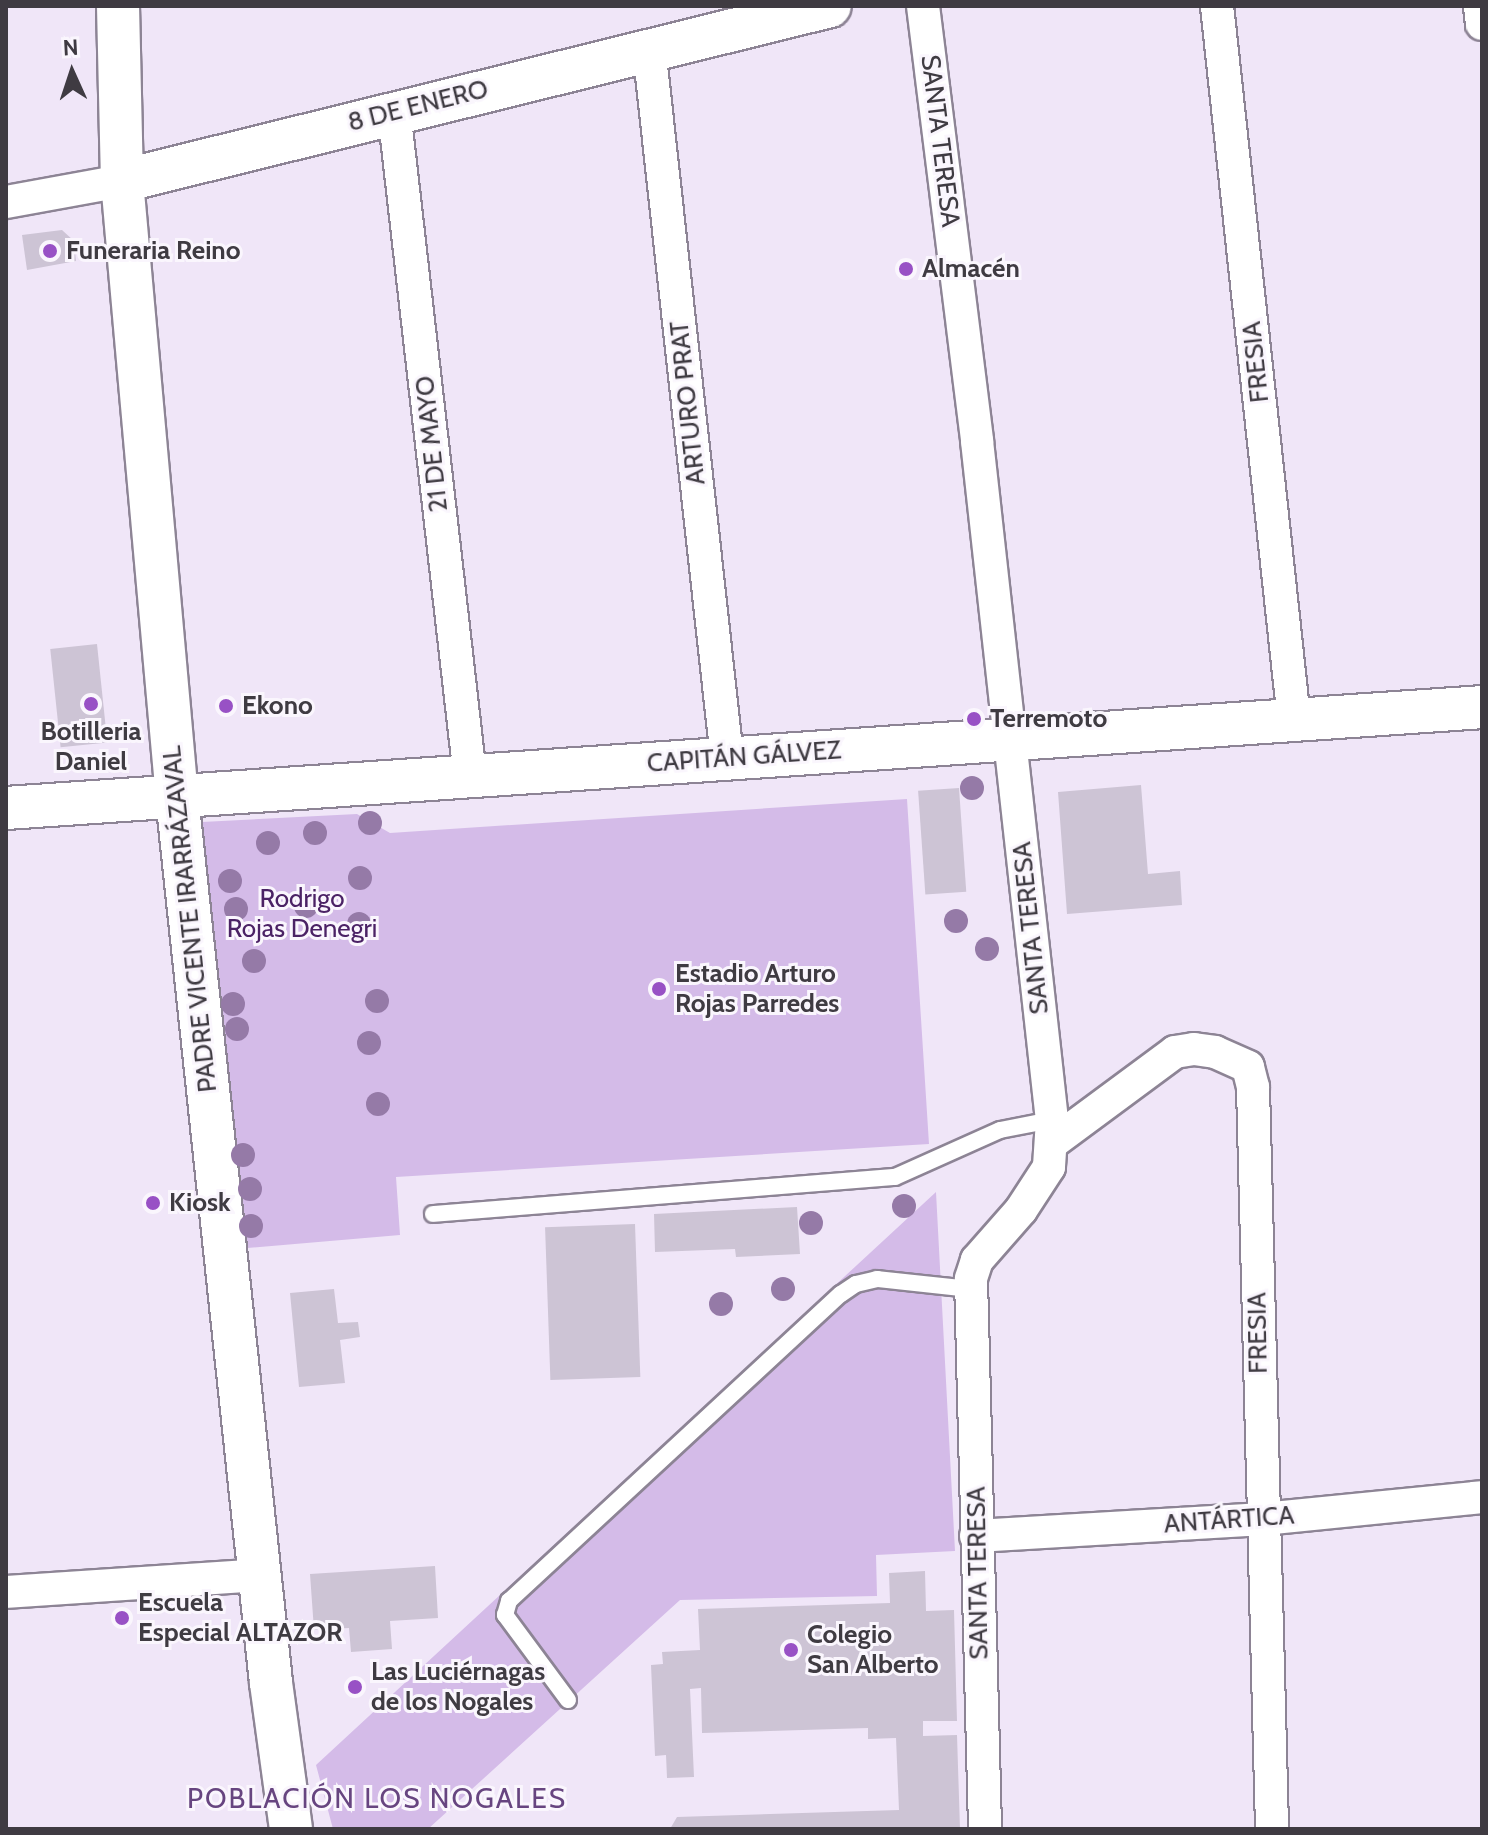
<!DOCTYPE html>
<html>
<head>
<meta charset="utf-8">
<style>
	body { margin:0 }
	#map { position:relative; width:1488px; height:1835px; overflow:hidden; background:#f0e6f8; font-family:Cabin,sans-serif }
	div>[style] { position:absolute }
	.green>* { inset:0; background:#d4bbe8 }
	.building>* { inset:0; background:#cdc4d5; transform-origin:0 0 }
	.roads { filter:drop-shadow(2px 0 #8d8495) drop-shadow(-2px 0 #8d8495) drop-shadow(0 2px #8d8495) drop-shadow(0 -2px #8d8495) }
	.service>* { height:16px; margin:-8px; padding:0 8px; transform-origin:8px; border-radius:8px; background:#fff }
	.minor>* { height:32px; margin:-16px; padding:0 16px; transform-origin:16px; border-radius:16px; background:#fff }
	.tertiary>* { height:42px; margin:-21px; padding:0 21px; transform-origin:21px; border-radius:21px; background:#fff }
	.trees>* { width:24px; height:24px; margin:-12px; border-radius:50%; background:#957aa7 }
	.dots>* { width:22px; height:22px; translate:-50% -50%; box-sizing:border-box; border:4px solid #faf6fd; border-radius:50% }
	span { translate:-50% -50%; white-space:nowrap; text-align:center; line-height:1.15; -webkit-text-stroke:6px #faf6fd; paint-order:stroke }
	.street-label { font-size:26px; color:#3f3b42 }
	.poi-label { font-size:26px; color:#3f3b42; font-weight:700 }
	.left { translate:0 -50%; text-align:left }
	.park-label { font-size:26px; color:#4b2265 }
	.neighbourhood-label { font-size:28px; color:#674580; letter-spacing:2px }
	.frame { position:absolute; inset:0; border:8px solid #3f3b42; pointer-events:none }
	.north { position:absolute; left:32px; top:32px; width:80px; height:80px; -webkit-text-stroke:6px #faf6fd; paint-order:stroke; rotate:357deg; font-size:22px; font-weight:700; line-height:32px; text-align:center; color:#3f3b42 }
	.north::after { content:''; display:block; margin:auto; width:28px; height:36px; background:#3f3b42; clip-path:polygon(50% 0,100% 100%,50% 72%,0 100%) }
</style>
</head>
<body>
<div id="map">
	<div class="green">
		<div style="clip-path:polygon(907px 799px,929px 1144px,396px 1177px,400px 1235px,236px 1249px,202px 822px,357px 814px,390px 833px)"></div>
		<div style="clip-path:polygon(936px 1192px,955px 1551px,876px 1555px,877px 1596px,680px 1600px,428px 1829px,333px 1829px,316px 1765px)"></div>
	</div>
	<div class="building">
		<div style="clip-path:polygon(62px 230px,74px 241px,76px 261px,27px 270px,22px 235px)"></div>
		<div style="left:97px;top:644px;width:99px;height:47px;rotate:84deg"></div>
		<div style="clip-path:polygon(1141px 785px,1148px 874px,1180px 871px,1182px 905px,1067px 914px,1058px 792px)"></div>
		<div style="left:959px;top:788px;width:104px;height:41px;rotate:86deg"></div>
		<div style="clip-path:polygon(797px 1207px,800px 1254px,736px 1257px,735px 1249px,655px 1252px,654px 1214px)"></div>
		<div style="left:635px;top:1224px;width:153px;height:90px;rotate:88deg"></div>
		<div style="clip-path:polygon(334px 1289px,338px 1323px,358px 1322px,360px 1337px,340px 1340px,345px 1383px,299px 1387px,290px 1293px)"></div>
		<div style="clip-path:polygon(435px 1566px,438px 1618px,390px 1621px,392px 1649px,351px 1652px,349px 1628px,314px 1630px,310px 1574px)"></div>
		<div style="clip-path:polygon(925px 1571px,926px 1611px,954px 1610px,957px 1721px,923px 1721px,923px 1736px,957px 1735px,960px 1829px,670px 1829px,677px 1817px,899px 1810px,896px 1738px,868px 1739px,868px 1728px,702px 1733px,701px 1688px,690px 1689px,694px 1777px,667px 1778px,666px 1755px,655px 1756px,651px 1665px,663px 1664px,662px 1652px,700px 1650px,698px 1609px,890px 1603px,889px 1573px)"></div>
	</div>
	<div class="roads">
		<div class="service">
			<div style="left:433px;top:1214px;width:463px;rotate:-4.6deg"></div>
			<div style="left:895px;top:1177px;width:115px;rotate:-24.1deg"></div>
			<div style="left:1000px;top:1130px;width:53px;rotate:-10.9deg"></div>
			<div style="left:568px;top:1700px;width:106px;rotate:-126.5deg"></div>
			<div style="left:505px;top:1615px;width:15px;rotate:-74deg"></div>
			<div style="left:509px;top:1601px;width:452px;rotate:-42.8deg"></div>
			<div style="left:841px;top:1294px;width:18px;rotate:-34deg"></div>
			<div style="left:856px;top:1284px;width:22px;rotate:-13deg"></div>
			<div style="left:877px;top:1279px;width:95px;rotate:6.1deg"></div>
		</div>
		<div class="minor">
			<div style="left:923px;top:6px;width:438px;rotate:82.9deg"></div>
			<div style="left:977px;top:441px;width:683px;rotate:83.7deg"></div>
			<div style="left:1052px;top:1120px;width:47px;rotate:93.7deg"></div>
			<div style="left:1049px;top:1167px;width:51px;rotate:123.1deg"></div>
			<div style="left:1021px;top:1210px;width:67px;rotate:131.3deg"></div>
			<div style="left:977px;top:1260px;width:20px;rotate:108deg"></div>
			<div style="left:971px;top:1279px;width:550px;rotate:88.54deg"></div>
			<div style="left:1217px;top:6px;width:717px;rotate:83.84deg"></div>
			<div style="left:1480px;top:6px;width:18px;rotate:84deg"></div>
			<div style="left:649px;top:48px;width:714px;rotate:83.73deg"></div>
			<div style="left:394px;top:111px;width:669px;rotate:83.48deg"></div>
			<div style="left:6px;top:202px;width:118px;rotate:-10.3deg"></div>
			<div style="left:1052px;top:1143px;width:153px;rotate:-36.5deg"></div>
			<div style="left:1175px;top:1052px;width:19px;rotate:-9deg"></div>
			<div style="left:1194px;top:1049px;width:21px;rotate:8deg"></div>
			<div style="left:1215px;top:1052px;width:36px;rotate:24deg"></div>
			<div style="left:1248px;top:1067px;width:21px;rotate:76deg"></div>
			<div style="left:1253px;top:1087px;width:742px;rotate:88.53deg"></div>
			<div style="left:976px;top:1536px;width:288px;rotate:-3.4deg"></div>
			<div style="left:1263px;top:1519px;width:220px;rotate:-5.7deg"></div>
			<div style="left:6px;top:1592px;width:257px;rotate:-3.8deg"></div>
		</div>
		<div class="tertiary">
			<div style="left:118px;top:6px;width:175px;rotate:88.7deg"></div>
			<div style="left:122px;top:181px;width:618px;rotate:84.9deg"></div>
			<div style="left:177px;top:797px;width:891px;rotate:83.94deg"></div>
			<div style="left:271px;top:1683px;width:147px;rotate:82.2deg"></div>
			<div style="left:122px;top:181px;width:729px;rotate:-13.88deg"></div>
			<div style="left:6px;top:808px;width:1479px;rotate:-3.91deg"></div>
		</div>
	</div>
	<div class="trees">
		<div style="left:972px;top:788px"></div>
		<div style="left:370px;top:823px"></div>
		<div style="left:315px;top:833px"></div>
		<div style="left:268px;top:843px"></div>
		<div style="left:360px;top:878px"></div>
		<div style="left:230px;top:881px"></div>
		<div style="left:306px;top:906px"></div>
		<div style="left:236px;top:909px"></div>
		<div style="left:956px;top:921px"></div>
		<div style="left:359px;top:924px"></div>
		<div style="left:987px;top:949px"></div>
		<div style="left:254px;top:961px"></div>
		<div style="left:377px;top:1001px"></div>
		<div style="left:233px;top:1004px"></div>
		<div style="left:237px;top:1029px"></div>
		<div style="left:369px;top:1043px"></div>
		<div style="left:378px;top:1104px"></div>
		<div style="left:243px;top:1155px"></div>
		<div style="left:250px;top:1189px"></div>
		<div style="left:904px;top:1206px"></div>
		<div style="left:811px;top:1223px"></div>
		<div style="left:251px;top:1226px"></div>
		<div style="left:783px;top:1289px"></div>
		<div style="left:721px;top:1304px"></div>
	</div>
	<div class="dots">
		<div style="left:50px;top:251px;background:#9851c5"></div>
		<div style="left:906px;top:269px;background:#9851c5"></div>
		<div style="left:91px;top:704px;background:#9851c5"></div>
		<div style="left:226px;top:706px;background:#9851c5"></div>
		<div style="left:974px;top:719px;background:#9851c5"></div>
		<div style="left:659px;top:989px;background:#9851c5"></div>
		<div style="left:153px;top:1203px;background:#9851c5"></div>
		<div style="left:122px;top:1618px;background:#9851c5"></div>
		<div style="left:791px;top:1650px;background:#9851c5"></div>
		<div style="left:355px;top:1687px;background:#9851c5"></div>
	</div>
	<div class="street-label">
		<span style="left:418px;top:106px;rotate:-14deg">8 DE ENERO</span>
		<span style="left:940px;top:141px;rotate:83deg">SANTA TERESA</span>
		<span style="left:1256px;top:362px;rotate:-96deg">FRESIA</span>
		<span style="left:688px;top:403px;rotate:-96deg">ARTURO PRAT</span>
		<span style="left:432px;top:444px;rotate:-96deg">21 DE MAYO</span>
		<span style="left:744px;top:757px;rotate:-4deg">CAPITÁN GÁLVEZ</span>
		<span style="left:190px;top:919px;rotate:-96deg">PADRE VICENTE IRARRÁZAVAL</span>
		<span style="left:1031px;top:928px;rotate:-96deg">SANTA TERESA</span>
		<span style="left:1258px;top:1333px;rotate:-91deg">FRESIA</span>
		<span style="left:1229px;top:1520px;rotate:-4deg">ANTÁRTICA</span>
		<span style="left:978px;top:1573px;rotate:-91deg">SANTA TERESA</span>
	</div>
	<div class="poi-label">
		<span class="left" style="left:66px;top:251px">Funeraria Reino</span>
		<span class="left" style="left:922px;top:269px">Almacén</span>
		<span class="left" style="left:242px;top:706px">Ekono</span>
		<span class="left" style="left:990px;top:719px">Terremoto</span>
		<span style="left:91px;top:747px">Botilleria<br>Daniel</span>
		<span class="left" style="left:675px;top:989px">Estadio Arturo<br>Rojas Parredes</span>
		<span class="left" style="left:169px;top:1203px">Kiosk</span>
		<span class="left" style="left:138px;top:1618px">Escuela<br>Especial ALTAZOR</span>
		<span class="left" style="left:807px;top:1650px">Colegio<br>San Alberto</span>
		<span class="left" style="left:371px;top:1687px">Las Luciérnagas<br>de los Nogales</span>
	</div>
	<div class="park-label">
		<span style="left:302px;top:914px">Rodrigo<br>Rojas Denegri</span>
	</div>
	<div class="neighbourhood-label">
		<span style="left:377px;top:1798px">POBLACIÓN LOS NOGALES</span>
	</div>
	<div class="frame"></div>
	<div class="north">N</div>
</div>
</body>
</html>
